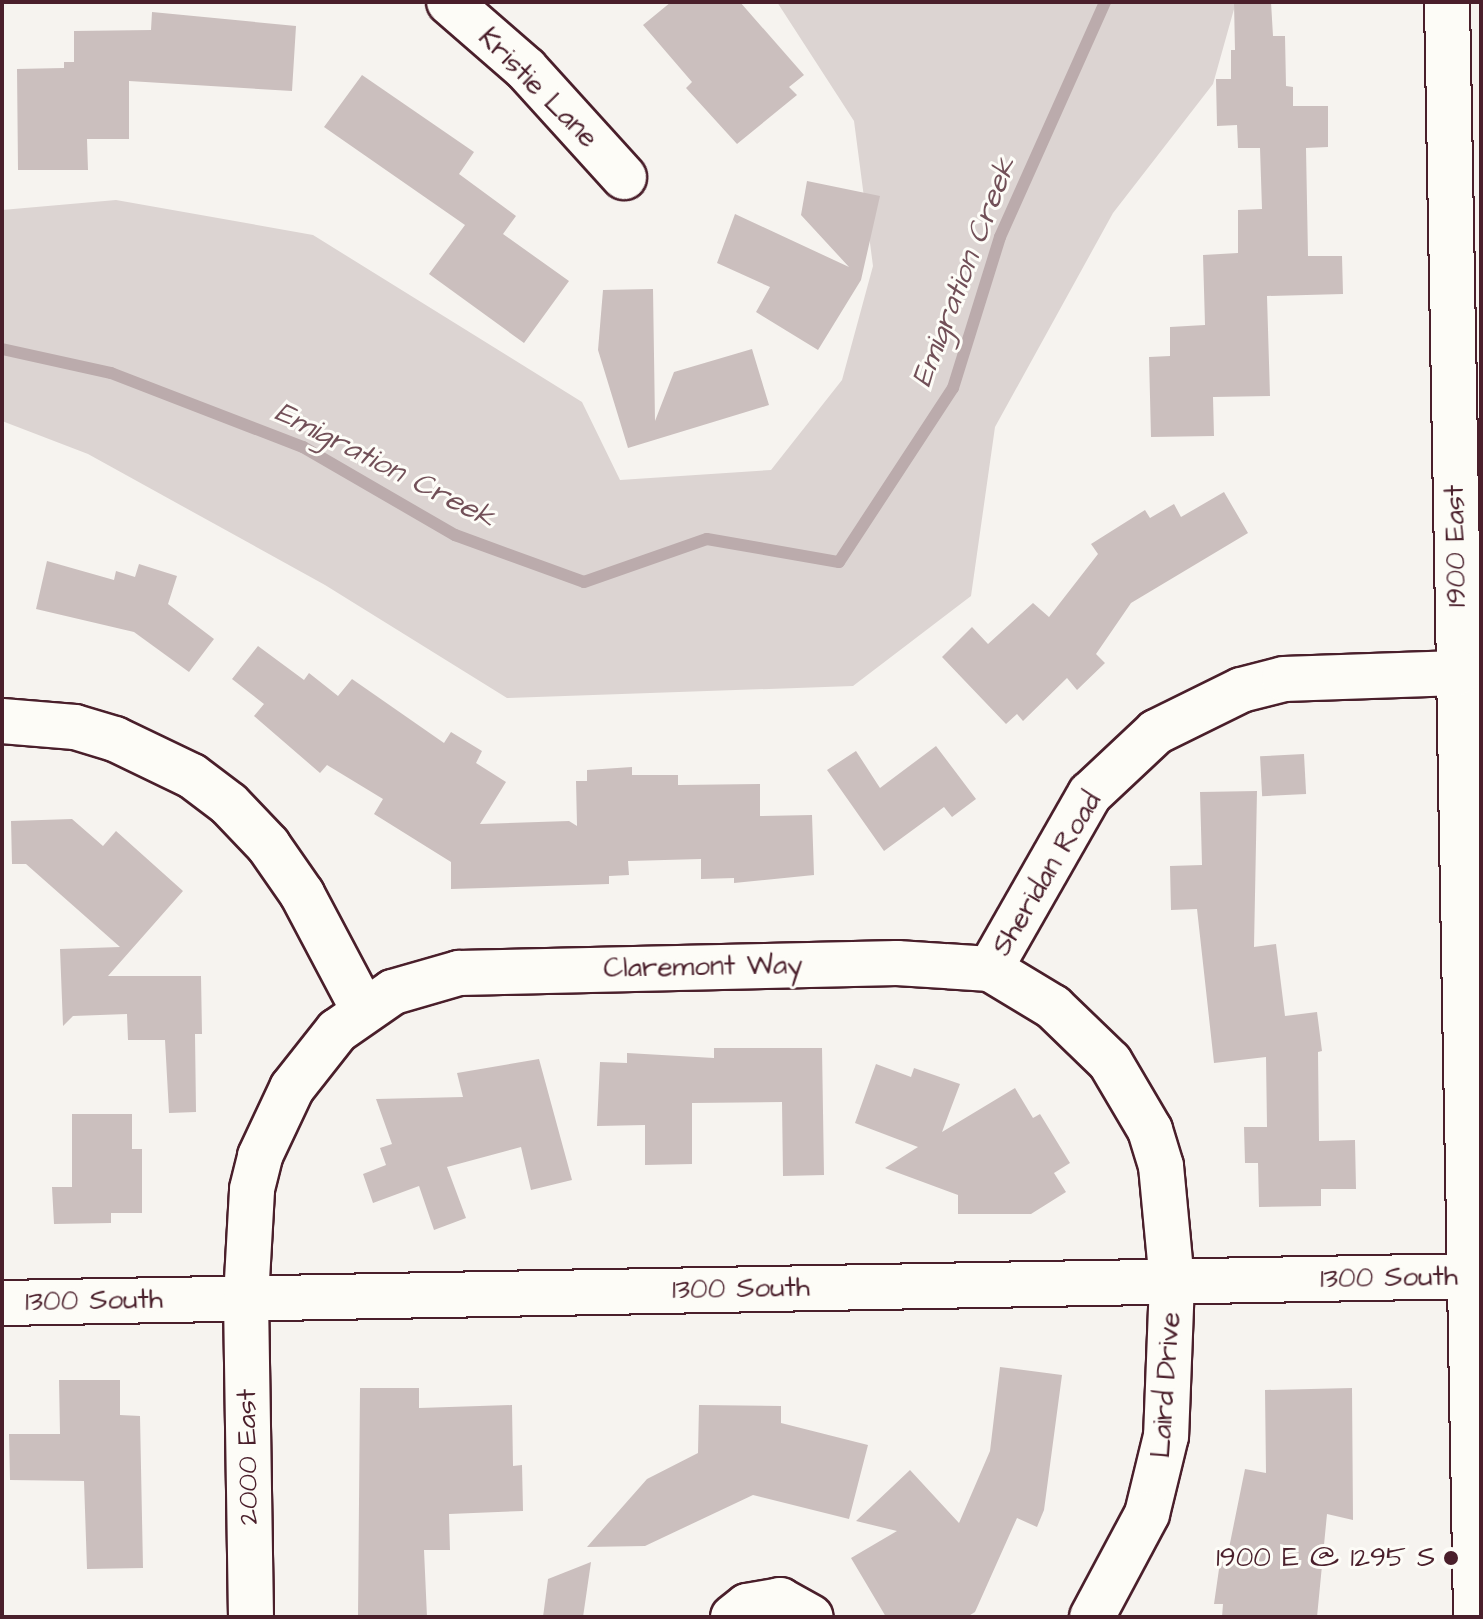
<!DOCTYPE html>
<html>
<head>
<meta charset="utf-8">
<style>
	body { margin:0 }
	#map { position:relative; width:1483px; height:1619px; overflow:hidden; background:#f6f3ef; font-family:"Architects Daughter",sans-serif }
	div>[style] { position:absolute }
	.green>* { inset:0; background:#dcd4d2 }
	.stream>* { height:12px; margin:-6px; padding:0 6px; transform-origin:6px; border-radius:6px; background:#bbabac }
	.building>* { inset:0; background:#cbbfbe; transform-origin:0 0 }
	.roads { filter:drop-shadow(2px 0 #4a1f2b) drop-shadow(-2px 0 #4a1f2b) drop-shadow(0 2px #4a1f2b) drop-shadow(0 -2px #4a1f2b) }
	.minor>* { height:44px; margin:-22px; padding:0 22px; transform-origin:22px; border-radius:22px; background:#fdfcf7 }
	.dots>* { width:22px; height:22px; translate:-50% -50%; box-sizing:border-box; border:4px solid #fdfcf7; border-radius:50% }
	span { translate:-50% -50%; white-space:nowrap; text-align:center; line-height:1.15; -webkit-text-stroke:6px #fdfcf7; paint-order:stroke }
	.street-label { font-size:28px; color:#4a1f2b }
	.poi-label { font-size:28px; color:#4a1f2b }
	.right { translate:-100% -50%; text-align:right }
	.water-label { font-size:30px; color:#725058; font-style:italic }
	.frame { position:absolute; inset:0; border:4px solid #4a1f2b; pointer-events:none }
</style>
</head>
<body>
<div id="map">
	<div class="green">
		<div style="clip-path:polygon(777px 2px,1236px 2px,1213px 84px,1113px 213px,995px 427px,971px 596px,853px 686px,507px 698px,325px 585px,88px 454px,2px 421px,2px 210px,116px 200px,313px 235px,582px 402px,620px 480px,771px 470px,842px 380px,873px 266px,854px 121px)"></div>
	</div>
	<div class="stream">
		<div style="left:2px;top:349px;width:112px;rotate:12.4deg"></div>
		<div style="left:111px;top:373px;width:206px;rotate:21.1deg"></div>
		<div style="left:303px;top:447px;width:176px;rotate:30.1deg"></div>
		<div style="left:455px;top:535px;width:137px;rotate:20deg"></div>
		<div style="left:584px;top:582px;width:130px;rotate:-19.3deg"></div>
		<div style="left:707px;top:539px;width:134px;rotate:9.9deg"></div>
		<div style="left:839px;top:562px;width:208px;rotate:-56.8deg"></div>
		<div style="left:953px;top:388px;width:158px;rotate:-72.7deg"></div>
		<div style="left:1000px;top:237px;width:257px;rotate:-65.9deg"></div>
	</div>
	<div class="building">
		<div style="clip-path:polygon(671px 2px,740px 2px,804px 75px,789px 87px,797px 95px,737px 144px,686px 88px,692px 82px,643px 25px)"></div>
		<div style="clip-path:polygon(1234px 2px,1271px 2px,1273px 36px,1285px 36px,1286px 86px,1293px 87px,1293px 106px,1328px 106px,1328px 147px,1306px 148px,1308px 256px,1342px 256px,1343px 294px,1267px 296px,1270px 396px,1213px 397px,1214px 436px,1151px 437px,1149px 357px,1170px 356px,1170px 327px,1205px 325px,1203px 255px,1238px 253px,1238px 210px,1262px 209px,1260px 148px,1238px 148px,1237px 125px,1217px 126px,1216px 79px,1231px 79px,1231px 50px,1235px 50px)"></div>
		<div style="clip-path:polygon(152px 12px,296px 26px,292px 91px,129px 81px,129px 139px,87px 139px,88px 170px,18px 170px,17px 69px,64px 68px,64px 62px,74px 62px,74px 31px,151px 30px)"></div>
		<div style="clip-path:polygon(362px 75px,474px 152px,459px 174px,516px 216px,503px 234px,569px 281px,524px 343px,429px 274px,465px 225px,324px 127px)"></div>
		<div style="clip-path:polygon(807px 181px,880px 196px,861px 280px,818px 350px,756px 312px,770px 287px,717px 263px,735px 214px,849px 267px,801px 215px)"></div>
		<div style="clip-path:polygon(653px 289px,655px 421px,674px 372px,752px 349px,769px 405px,628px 448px,598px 350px,603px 290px)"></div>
		<div style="clip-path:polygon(1224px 492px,1248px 533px,1131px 603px,1096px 654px,1105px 663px,1077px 690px,1067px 678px,1023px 721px,1017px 714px,1006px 724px,942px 657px,972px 627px,988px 644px,1033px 603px,1049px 617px,1098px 554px,1091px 544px,1145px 510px,1150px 518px,1174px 504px,1181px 517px)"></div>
		<div style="clip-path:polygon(47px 561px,114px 580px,116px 571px,135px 577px,139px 564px,177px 576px,168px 604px,214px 639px,189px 672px,134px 632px,36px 609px)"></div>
		<div style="clip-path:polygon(258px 646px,304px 680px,309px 673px,338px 696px,352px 679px,444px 743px,451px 732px,482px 751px,476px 763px,506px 782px,480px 824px,569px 821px,577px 826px,576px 781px,587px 781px,587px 770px,632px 767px,632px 775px,678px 775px,678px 785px,760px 784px,760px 816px,812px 815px,814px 875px,734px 883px,734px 878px,701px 879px,701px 859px,628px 861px,629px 875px,609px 876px,609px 884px,451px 889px,451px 862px,374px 814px,383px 799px,327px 765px,320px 773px,254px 716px,264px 704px,232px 679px)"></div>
		<div style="clip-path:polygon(936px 746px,976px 799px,952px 817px,944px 807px,884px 851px,827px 770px,856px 751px,880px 788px)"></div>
		<div style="left:1304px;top:754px;width:40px;height:44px;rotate:87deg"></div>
		<div style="clip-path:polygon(1257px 791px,1254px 947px,1276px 944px,1285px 1016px,1317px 1012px,1322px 1051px,1318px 1052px,1319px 1141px,1355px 1140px,1356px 1189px,1321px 1189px,1321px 1206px,1259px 1207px,1258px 1163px,1245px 1163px,1244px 1127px,1267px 1127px,1266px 1057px,1214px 1063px,1197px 909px,1171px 910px,1170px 866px,1202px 865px,1200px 792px)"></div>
		<div style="clip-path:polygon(72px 819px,103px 846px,116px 831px,183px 891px,108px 976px,201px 976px,202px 1034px,195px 1034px,196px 1112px,169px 1113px,165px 1040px,128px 1040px,127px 1014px,73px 1016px,63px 1026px,60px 949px,120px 947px,26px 864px,12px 864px,11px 821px)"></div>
		<div style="clip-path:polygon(714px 1048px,822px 1048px,824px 1175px,783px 1176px,782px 1102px,692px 1103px,692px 1164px,645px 1165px,645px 1125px,597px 1126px,600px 1062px,627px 1063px,627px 1053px,714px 1058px)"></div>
		<div style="clip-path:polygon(539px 1059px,572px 1180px,531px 1190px,521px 1147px,447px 1167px,466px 1218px,434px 1230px,419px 1186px,373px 1203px,363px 1174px,386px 1165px,380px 1148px,392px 1144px,376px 1099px,463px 1097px,457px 1073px)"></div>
		<div style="clip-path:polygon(876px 1064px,911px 1077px,914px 1068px,960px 1084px,942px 1132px,1015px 1088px,1033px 1118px,1040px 1114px,1070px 1163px,1054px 1173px,1066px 1192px,1031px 1214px,958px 1214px,958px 1195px,885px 1168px,918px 1147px,855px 1123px)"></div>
		<div style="clip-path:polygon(72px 1114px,132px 1114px,132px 1149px,142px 1149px,142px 1213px,111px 1213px,111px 1223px,54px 1224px,52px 1187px,72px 1187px)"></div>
		<div style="clip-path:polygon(1000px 1367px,1062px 1375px,1044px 1510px,1037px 1527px,1017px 1518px,975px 1612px,967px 1617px,886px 1617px,851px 1558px,897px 1531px,856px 1521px,910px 1470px,959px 1523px,990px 1451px)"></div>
		<div style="clip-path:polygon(59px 1380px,120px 1380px,120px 1415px,140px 1416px,143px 1568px,87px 1569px,84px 1481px,10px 1480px,9px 1434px,60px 1434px)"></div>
		<div style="clip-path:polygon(360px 1388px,419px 1388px,419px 1408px,512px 1405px,513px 1466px,522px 1465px,523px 1511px,449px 1514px,450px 1550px,424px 1550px,427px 1617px,358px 1617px)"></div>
		<div style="clip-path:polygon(1352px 1388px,1353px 1520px,1327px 1514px,1317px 1617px,1222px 1617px,1223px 1604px,1214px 1604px,1220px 1562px,1226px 1563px,1245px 1469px,1266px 1473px,1265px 1390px)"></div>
		<div style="clip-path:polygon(699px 1405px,781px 1406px,781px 1423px,868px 1445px,849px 1519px,753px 1495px,645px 1546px,587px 1547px,647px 1479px,698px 1453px)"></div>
		<div style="clip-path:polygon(591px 1562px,583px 1617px,543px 1617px,548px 1579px)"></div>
	</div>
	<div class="roads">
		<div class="minor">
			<div style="left:449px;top:2px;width:102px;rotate:41deg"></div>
			<div style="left:526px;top:69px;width:146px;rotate:47.8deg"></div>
			<div style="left:1447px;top:2px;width:1615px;rotate:88.97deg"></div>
			<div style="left:2px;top:721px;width:73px;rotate:4.7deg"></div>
			<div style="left:75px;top:727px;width:42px;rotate:16.7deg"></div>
			<div style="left:115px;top:739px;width:85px;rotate:25.7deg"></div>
			<div style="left:192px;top:776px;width:46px;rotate:37.1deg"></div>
			<div style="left:229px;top:804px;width:57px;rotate:46.4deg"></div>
			<div style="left:268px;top:845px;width:60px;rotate:55.2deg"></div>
			<div style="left:302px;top:894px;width:130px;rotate:62.1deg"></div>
			<div style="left:990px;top:969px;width:202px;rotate:-60.3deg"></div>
			<div style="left:1090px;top:794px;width:91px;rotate:-43.2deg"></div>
			<div style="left:1156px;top:732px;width:95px;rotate:-26.3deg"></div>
			<div style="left:1241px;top:690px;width:44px;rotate:-14.3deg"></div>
			<div style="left:1284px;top:679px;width:174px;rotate:-2deg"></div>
			<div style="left:2px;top:1303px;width:1479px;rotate:-1.05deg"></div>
			<div style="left:251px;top:1617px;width:319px;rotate:-90.9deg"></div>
			<div style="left:246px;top:1298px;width:109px;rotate:-86.8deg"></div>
			<div style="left:252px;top:1189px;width:34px;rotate:-76deg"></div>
			<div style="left:260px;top:1156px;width:75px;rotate:-64.8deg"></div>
			<div style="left:292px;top:1088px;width:73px;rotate:-51.7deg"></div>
			<div style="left:337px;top:1031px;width:68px;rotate:-34.9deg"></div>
			<div style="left:393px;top:992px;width:69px;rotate:-16.1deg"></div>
			<div style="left:459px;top:973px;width:438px;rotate:-1.3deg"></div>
			<div style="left:897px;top:963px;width:93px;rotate:3.7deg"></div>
			<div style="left:990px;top:969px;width:74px;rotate:31.1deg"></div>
			<div style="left:1053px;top:1007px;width:79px;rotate:44deg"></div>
			<div style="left:1110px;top:1062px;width:79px;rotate:59.5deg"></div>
			<div style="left:1150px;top:1130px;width:38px;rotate:73deg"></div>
			<div style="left:1161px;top:1166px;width:117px;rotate:84.6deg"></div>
			<div style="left:1172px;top:1282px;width:154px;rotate:92.2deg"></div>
			<div style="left:1166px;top:1436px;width:80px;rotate:103.7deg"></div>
			<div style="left:1147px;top:1514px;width:117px;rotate:118.1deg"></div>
			<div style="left:733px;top:1617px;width:18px;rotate:-38deg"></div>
			<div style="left:747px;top:1606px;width:34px;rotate:-10deg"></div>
			<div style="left:780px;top:1600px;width:35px;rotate:29deg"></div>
		</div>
	</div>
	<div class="dots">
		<div style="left:1451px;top:1558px;background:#4a1f2b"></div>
	</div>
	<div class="street-label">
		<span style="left:538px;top:88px;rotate:45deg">Kristie Lane</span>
		<span style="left:1456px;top:546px;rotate:-91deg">1900 East</span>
		<span style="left:1047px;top:874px;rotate:-59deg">Sheridan Road</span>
		<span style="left:703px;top:967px;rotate:-1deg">Claremont Way</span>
		<span style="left:1389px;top:1278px;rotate:-1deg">1300 South</span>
		<span style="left:741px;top:1289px;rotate:-1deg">1300 South</span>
		<span style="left:94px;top:1301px;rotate:-1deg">1300 South</span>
		<span style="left:1166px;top:1385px;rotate:-86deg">Laird Drive</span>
		<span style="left:248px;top:1457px;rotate:-91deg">2000 East</span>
	</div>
	<div class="poi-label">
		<span class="right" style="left:1435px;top:1558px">1900 E @ 1295 S</span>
	</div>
	<div class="water-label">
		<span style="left:964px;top:272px;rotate:-69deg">Emigration Creek</span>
		<span style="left:385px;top:465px;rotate:27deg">Emigration Creek</span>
	</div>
	<div class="frame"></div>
</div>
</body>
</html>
